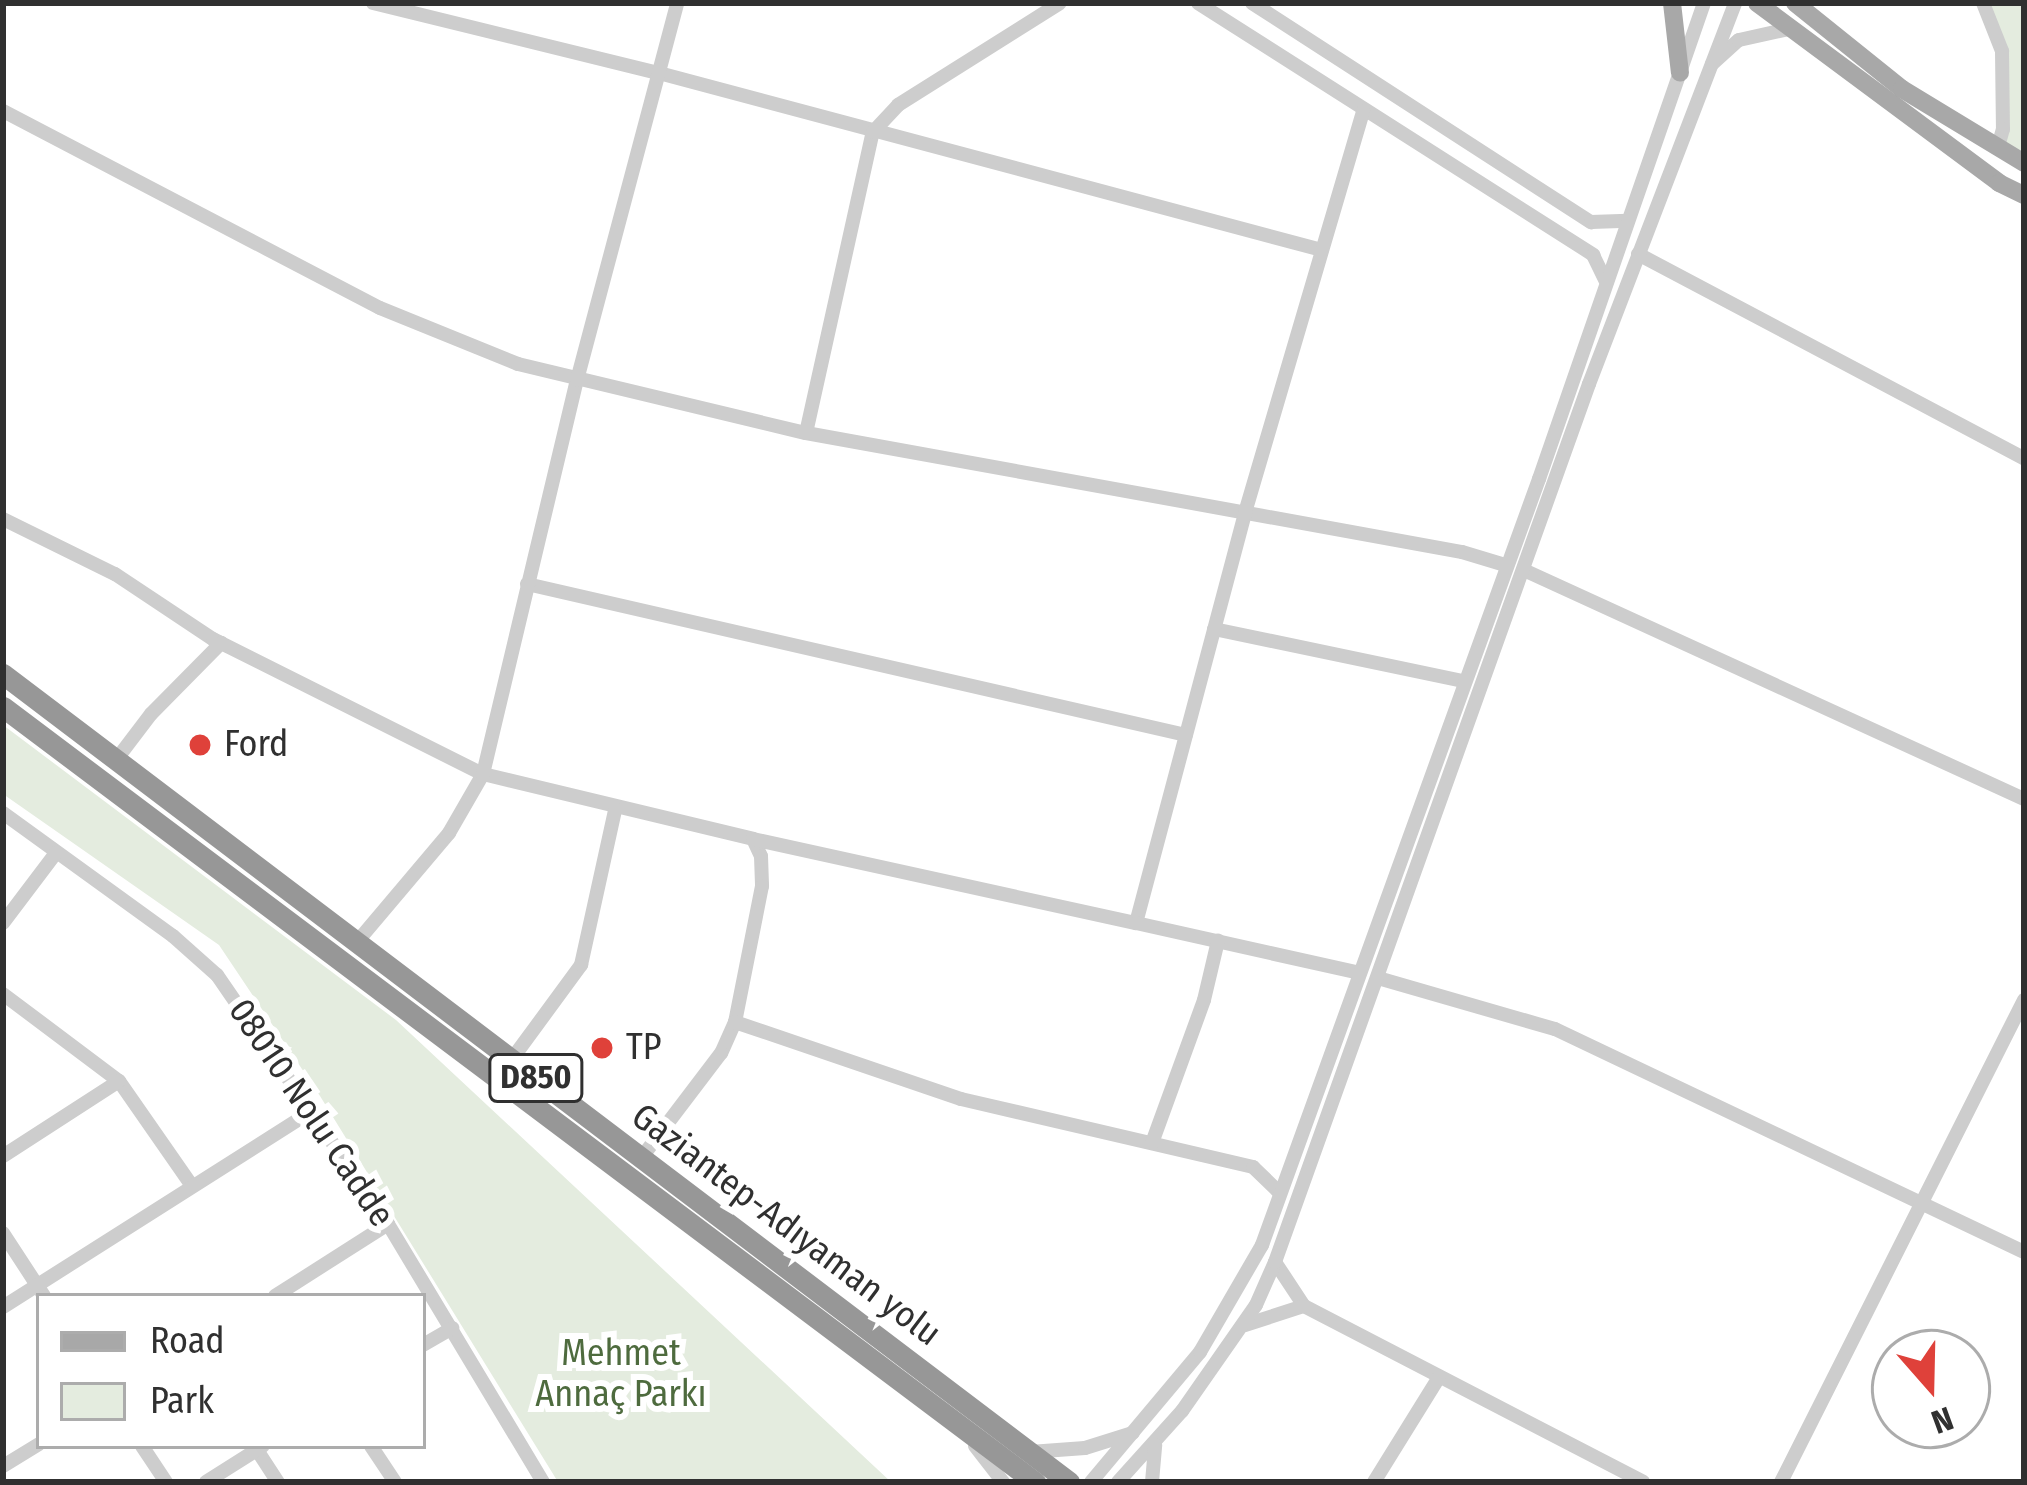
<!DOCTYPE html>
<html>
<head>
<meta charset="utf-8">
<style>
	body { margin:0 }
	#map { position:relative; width:2027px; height:1485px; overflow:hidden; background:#fff; font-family:"Fira Sans Condensed",sans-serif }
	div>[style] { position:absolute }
	.green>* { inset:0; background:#e4ecdf }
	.minor>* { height:14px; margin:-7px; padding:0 7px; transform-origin:7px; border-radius:7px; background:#cdcdcd }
	.major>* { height:18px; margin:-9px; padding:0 9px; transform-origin:9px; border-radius:9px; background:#a8a8a8 }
	.highway>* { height:21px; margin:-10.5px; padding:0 10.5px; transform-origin:10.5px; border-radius:10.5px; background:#979797 }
	.dots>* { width:33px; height:33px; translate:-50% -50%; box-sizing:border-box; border:6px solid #fff; border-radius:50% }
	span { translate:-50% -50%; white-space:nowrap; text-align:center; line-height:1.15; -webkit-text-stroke:12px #fff; paint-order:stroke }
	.shield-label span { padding:3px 9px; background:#fff; border:3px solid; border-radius:9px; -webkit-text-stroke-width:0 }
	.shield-label { font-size:33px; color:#303030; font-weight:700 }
	.poi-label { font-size:36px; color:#303030 }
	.left { translate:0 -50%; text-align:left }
	.street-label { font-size:36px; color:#303030 }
	.park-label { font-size:36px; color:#4e6b3e }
	.frame { position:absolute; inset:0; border:6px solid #303030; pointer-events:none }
	.legend { position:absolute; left:36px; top:1293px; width:390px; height:156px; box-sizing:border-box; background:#fff; border:3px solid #acacac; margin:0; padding:15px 21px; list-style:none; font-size:36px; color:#303030 }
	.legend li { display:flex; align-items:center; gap:24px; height:60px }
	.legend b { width:60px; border:3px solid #acacac }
	.north { position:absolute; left:1871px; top:1329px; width:120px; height:120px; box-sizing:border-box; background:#fff; border:3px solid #acacac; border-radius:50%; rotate:160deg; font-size:33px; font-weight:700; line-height:48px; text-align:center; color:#303030 }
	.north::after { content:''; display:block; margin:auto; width:42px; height:54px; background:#df413a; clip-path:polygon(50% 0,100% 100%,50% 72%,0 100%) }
</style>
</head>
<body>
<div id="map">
	<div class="green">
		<div style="clip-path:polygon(1985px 3px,2024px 3px,2024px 158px,1998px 146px,2003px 49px)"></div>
		<div style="clip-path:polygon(3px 725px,396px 1020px,891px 1482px,558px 1482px,320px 1096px,219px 945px,3px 794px)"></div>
	</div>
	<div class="minor">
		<div style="left:373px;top:3px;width:294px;rotate:13.8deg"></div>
		<div style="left:659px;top:73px;width:686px;rotate:14.95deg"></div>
		<div style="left:1198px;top:3px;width:469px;rotate:32.5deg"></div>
		<div style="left:1593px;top:255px;width:28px;rotate:64deg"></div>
		<div style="left:1252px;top:3px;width:404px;rotate:32.9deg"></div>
		<div style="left:1591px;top:222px;width:37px;rotate:-2deg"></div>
		<div style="left:1983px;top:3px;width:52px;rotate:68.4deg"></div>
		<div style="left:2002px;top:51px;width:78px;rotate:89.3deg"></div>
		<div style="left:2003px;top:129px;width:19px;rotate:106deg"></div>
		<div style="left:1712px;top:64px;width:36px;rotate:-42deg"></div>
		<div style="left:1739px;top:40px;width:55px;rotate:-12.5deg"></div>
		<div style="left:3px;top:111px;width:425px;rotate:27.6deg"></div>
		<div style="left:380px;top:308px;width:149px;rotate:22.1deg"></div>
		<div style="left:518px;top:364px;width:296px;rotate:13.5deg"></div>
		<div style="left:806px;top:433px;width:667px;rotate:10.28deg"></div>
		<div style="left:1462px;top:552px;width:45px;rotate:16.8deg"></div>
		<div style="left:1638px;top:254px;width:437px;rotate:27.9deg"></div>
		<div style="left:806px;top:433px;width:308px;rotate:-77.5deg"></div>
		<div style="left:873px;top:132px;width:37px;rotate:-47deg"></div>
		<div style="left:898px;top:105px;width:191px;rotate:-32.2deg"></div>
		<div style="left:3px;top:519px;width:125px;rotate:26.2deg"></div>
		<div style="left:115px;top:574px;width:118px;rotate:33.6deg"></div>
		<div style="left:213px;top:639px;width:302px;rotate:26.6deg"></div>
		<div style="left:483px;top:774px;width:278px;rotate:13.5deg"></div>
		<div style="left:753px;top:839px;width:19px;rotate:65deg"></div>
		<div style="left:761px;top:856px;width:30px;rotate:88deg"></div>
		<div style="left:762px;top:886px;width:139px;rotate:101.2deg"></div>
		<div style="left:735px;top:1022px;width:34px;rotate:114deg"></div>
		<div style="left:721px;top:1053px;width:131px;rotate:127.2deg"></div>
		<div style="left:1526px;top:571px;width:548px;rotate:24.6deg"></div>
		<div style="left:527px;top:584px;width:676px;rotate:12.91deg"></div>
		<div style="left:1214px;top:629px;width:253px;rotate:11.8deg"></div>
		<div style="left:116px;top:760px;width:58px;rotate:-52.7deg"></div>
		<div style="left:151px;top:714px;width:100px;rotate:-45.4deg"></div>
		<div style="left:3px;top:813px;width:210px;rotate:35.9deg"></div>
		<div style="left:173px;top:936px;width:59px;rotate:41.6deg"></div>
		<div style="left:217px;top:975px;width:302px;rotate:55.5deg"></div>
		<div style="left:388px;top:1224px;width:301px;rotate:59deg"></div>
		<div style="left:753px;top:839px;width:392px;rotate:12.4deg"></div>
		<div style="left:1136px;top:923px;width:421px;rotate:-75.1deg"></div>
		<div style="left:1244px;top:516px;width:422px;rotate:-73.6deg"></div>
		<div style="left:3px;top:923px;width:88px;rotate:-52.9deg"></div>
		<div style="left:1136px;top:923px;width:229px;rotate:12.6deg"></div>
		<div style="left:357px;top:942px;width:143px;rotate:-49.8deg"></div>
		<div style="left:449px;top:833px;width:68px;rotate:-60deg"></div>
		<div style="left:483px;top:774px;width:405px;rotate:-76.6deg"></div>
		<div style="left:577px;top:380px;width:390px;rotate:-75.1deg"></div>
		<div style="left:1378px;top:978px;width:184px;rotate:16.1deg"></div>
		<div style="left:1555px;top:1029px;width:519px;rotate:25.43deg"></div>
		<div style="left:3px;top:994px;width:145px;rotate:36.9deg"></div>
		<div style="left:119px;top:1081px;width:128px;rotate:55.2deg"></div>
		<div style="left:735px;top:1022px;width:239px;rotate:18.8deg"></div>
		<div style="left:961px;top:1099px;width:300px;rotate:13.1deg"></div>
		<div style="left:1253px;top:1167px;width:37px;rotate:44deg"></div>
		<div style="left:512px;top:1059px;width:117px;rotate:-53.7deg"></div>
		<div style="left:581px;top:965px;width:159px;rotate:-77.6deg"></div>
		<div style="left:1152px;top:1143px;width:152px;rotate:-70deg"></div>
		<div style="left:1204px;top:1000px;width:61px;rotate:-76.7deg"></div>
		<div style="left:3px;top:1156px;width:138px;rotate:-32.9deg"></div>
		<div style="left:3px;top:1233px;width:75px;rotate:56.9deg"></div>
		<div style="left:1275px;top:1262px;width:53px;rotate:56.6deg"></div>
		<div style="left:1304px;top:1306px;width:382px;rotate:27.4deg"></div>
		<div style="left:275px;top:1296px;width:134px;rotate:-32.5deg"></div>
		<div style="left:3px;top:1307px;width:366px;rotate:-32.4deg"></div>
		<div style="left:1245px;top:1325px;width:62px;rotate:-17.9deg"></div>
		<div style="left:423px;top:1345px;width:34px;rotate:-30deg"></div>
		<div style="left:142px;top:1446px;width:43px;rotate:56.3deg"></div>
		<div style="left:371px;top:1446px;width:43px;rotate:56.3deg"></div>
		<div style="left:975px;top:1446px;width:46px;rotate:52.1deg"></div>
		<div style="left:257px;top:1450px;width:38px;rotate:57deg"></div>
		<div style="left:1030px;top:1452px;width:55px;rotate:-4.2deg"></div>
		<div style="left:1085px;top:1448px;width:50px;rotate:-17.4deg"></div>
		<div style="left:3px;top:1466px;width:42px;rotate:-31.4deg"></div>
		<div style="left:206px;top:1482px;width:67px;rotate:-32.3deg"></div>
		<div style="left:1091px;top:1482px;width:170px;rotate:-50deg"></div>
		<div style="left:1200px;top:1352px;width:124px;rotate:-59.9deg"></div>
		<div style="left:1262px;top:1245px;width:815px;rotate:-70.12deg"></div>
		<div style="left:1539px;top:479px;width:504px;rotate:-70.88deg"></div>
		<div style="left:1118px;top:1482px;width:96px;rotate:-48deg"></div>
		<div style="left:1182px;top:1411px;width:129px;rotate:-55.1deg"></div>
		<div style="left:1256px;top:1305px;width:47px;rotate:-66.2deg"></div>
		<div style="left:1275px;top:1262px;width:932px;rotate:-70.32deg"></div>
		<div style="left:1589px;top:384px;width:408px;rotate:-69deg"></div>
		<div style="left:1152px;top:1482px;width:37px;rotate:-85deg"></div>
		<div style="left:1374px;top:1482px;width:123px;rotate:-58.2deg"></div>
		<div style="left:1781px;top:1482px;width:540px;rotate:-63.25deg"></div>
	</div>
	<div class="major">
		<div style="left:1672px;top:3px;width:70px;rotate:83.5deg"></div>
		<div style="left:1757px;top:3px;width:302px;rotate:36.6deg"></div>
		<div style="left:1999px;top:183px;width:28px;rotate:26deg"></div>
		<div style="left:1795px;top:3px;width:137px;rotate:38.8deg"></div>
		<div style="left:1902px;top:89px;width:143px;rotate:31.2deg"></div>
	</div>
	<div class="highway">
		<div style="left:3px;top:674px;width:1338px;rotate:37.16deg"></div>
		<div style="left:3px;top:707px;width:1291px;rotate:36.91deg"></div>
	</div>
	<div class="dots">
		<div style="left:200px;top:745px;background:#df413a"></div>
		<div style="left:602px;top:1048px;background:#df413a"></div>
	</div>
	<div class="shield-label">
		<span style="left:536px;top:1078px">D850</span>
	</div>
	<div class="poi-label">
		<span class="left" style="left:224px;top:745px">Ford</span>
		<span class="left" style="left:626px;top:1048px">TP</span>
	</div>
	<div class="street-label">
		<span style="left:311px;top:1113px;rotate:56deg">08010 Nolu Cadde</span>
		<span style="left:786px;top:1225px;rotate:37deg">Gaziantep-Adıyaman yolu</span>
	</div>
	<div class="park-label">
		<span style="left:621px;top:1374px">Mehmet<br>Annaç Parkı</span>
	</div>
	<div class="frame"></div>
	<ul class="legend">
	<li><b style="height:15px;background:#a8a8a8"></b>Road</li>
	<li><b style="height:33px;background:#e4ecdf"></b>Park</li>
	</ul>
	<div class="north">N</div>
</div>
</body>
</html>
